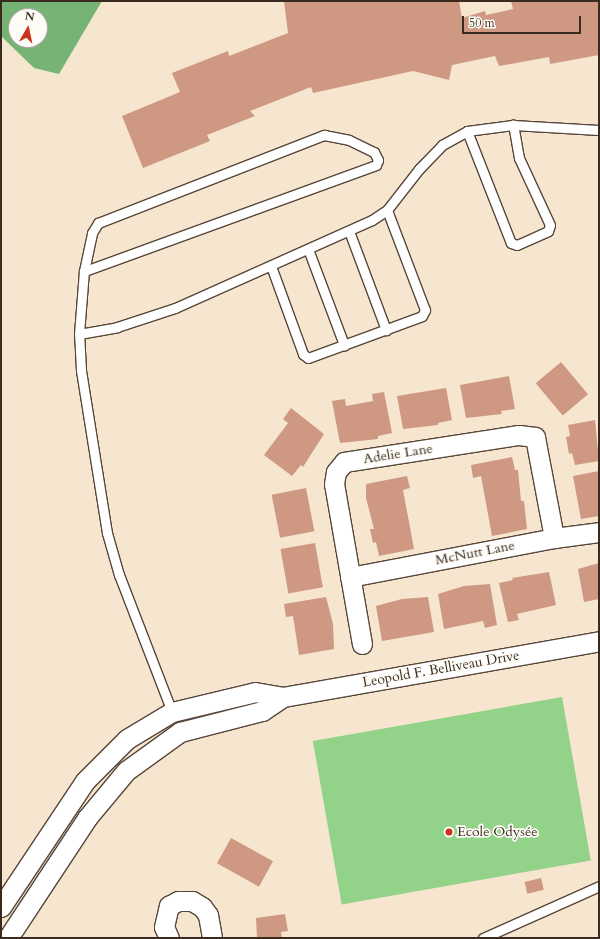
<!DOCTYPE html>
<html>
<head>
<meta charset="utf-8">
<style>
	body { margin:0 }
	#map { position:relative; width:600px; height:939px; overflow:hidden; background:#f6e6cf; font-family:Cardo,serif }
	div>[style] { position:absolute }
	.green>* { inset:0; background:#92d289; transform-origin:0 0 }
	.forest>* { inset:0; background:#75b475 }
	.building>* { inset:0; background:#ce9883; transform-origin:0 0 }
	.roads { filter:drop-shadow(1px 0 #574639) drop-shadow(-1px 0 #574639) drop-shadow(0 1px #574639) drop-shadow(0 -1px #574639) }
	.lane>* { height:9px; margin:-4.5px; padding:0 4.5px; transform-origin:4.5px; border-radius:4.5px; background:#fff }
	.street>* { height:19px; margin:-9.5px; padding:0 9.5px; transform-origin:9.5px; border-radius:9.5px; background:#fff }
	.dots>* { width:11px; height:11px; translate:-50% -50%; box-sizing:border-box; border:2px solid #fdfcf7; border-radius:50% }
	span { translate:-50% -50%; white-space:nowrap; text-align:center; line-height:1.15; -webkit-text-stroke:3.5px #fdfcf7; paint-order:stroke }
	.street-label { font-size:14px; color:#3b2a1e }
	.poi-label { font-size:14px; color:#3b2a1e }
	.left { translate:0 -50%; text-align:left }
	.frame { position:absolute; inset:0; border:2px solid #3b2a1e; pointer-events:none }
	.north { position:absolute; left:8px; top:8px; width:40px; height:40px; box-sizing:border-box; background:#fdfcf7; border:1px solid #afa8a0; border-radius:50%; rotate:9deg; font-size:11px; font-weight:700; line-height:16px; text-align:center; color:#3b2a1e }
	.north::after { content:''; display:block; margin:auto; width:14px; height:18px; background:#c8321e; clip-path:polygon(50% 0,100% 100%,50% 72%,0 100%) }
	.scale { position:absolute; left:462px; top:16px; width:119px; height:18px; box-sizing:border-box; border:2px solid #3b2a1e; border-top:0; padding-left:5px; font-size:12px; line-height:14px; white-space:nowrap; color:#3b2a1e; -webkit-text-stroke:3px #fdfcf7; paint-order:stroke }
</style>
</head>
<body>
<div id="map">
	<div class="green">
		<div style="left:562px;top:697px;width:166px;height:253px;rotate:80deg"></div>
	</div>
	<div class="forest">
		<div style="clip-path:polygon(evenodd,1px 1px,102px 1px,59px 74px,34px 68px,1px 36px,1px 1px,16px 16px,40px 16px,40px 40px,16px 40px,16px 16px)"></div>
	</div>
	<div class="building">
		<div style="clip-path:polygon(284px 1px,459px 1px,462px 18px,485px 11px,486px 15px,513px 9px,511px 1px,599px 1px,599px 55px,550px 64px,549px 57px,499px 66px,495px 56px,452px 65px,449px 80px,413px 71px,313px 93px,311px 87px,250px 111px,255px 116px,207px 135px,210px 141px,143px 168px,122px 116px,180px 92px,172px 73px,228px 51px,229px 56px,288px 33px)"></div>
		<div style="left:561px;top:362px;width:42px;height:33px;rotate:50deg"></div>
		<div style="clip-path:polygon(509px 376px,515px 409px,501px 411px,502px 414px,466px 418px,460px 385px)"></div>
		<div style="clip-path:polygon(446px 388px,452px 420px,438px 423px,438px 425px,403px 429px,397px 396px)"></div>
		<div style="clip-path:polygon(384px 392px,392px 433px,378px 436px,378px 439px,340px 443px,332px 401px,345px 399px,346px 406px,373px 401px,372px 394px)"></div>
		<div style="clip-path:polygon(291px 408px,324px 434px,303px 467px,301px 465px,292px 476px,264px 455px,288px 423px,283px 419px)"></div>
		<div style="clip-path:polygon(595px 420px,599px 461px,575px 465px,572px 453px,569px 454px,566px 437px,570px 436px,568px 425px)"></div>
		<div style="clip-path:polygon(512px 457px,515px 470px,518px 470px,521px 501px,524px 501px,527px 529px,492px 536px,481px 476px,473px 478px,471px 465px)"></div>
		<div style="clip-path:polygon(599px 471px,599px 516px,581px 519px,573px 476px)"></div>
		<div style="clip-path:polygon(407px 476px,410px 488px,403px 490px,414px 549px,379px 556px,376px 542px,373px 543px,370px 529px,374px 529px,366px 498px,366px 484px)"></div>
		<div style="left:306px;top:488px;width:44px;height:35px;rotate:79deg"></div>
		<div style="left:315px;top:543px;width:45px;height:35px;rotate:80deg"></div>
		<div style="clip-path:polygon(599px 563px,599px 599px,584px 602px,578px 569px)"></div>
		<div style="clip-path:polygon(549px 572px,556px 605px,517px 614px,519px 620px,508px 622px,499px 583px,513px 580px,512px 578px)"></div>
		<div style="clip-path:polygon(490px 584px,497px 625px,485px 628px,483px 621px,444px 629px,438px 594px,464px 586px)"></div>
		<div style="clip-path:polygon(326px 597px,333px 624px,334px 649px,299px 655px,293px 616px,286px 617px,284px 604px)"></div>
		<div style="clip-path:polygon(428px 597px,434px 632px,382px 641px,376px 606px,402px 599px)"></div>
		<div style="left:231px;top:838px;width:48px;height:29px;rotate:29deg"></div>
		<div style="left:541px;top:878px;width:12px;height:17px;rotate:76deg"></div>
		<div style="clip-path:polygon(285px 914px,288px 931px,281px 932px,282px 938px,257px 938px,256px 918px)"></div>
	</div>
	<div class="roads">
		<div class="lane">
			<div style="left:467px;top:131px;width:120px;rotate:68.6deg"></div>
			<div style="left:511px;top:243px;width:6px;rotate:18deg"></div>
			<div style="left:517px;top:245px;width:34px;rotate:-24deg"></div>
			<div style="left:548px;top:231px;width:6px;rotate:-72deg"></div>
			<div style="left:550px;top:225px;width:74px;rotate:-114.8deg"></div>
			<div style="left:519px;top:158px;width:34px;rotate:-100deg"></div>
			<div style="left:349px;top:231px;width:106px;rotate:69.5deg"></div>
			<div style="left:308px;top:249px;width:103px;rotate:69.4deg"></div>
			<div style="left:271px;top:266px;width:94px;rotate:70deg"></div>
			<div style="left:303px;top:354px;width:6px;rotate:39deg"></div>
			<div style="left:308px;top:358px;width:121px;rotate:-20.2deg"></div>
			<div style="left:422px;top:316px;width:7px;rotate:-63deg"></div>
			<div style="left:425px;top:310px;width:107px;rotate:-110.8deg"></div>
			<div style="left:79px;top:334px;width:63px;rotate:-85.5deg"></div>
			<div style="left:84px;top:271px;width:39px;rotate:-78deg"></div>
			<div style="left:92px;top:233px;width:12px;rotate:-59deg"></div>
			<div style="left:98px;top:223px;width:243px;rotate:-21.3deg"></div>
			<div style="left:324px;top:135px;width:25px;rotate:11deg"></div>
			<div style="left:349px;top:140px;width:28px;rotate:26deg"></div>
			<div style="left:374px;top:152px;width:9px;rotate:63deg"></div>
			<div style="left:378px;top:160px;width:5px;rotate:112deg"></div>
			<div style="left:376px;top:165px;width:311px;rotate:160deg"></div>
			<div style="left:172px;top:712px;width:147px;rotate:-111.1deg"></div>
			<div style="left:119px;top:575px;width:44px;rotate:-105.9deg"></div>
			<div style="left:107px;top:533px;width:165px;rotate:-99.1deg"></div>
			<div style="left:81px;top:370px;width:36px;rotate:-93deg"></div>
			<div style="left:79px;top:334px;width:39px;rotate:-10deg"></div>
			<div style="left:117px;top:327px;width:61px;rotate:-18.1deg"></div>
			<div style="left:175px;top:308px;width:216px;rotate:-24.1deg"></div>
			<div style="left:372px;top:220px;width:18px;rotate:-34deg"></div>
			<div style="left:387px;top:210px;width:52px;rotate:-52deg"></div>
			<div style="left:419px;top:169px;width:33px;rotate:-46deg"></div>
			<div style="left:442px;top:145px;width:29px;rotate:-29deg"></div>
			<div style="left:467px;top:131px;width:46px;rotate:-7.4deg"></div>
			<div style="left:513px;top:125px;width:86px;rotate:3.3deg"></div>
			<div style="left:483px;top:938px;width:127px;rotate:-24.1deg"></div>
		</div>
		<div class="street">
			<div style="left:350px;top:577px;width:208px;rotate:-10.8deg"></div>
			<div style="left:554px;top:538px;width:45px;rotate:-7.6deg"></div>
			<div style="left:362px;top:644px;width:162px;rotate:-99.9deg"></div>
			<div style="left:334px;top:484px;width:12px;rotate:-81deg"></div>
			<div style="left:336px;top:472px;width:13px;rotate:-51deg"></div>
			<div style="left:344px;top:462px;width:177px;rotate:-8.8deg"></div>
			<div style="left:519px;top:435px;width:16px;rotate:7deg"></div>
			<div style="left:535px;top:437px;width:103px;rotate:79.3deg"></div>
			<div style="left:1px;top:907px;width:151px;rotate:-56.3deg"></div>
			<div style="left:85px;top:781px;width:59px;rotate:-45deg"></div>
			<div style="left:127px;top:739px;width:52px;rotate:-31deg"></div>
			<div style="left:172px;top:712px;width:85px;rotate:-13.5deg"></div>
			<div style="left:255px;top:692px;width:28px;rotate:10deg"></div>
			<div style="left:283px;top:697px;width:321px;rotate:-10deg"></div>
			<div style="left:8px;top:938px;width:144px;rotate:-56.6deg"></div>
			<div style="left:87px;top:818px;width:61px;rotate:-50.3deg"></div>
			<div style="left:126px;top:771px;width:67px;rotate:-35.8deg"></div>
			<div style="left:180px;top:732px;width:85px;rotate:-14.4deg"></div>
			<div style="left:262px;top:711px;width:25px;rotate:-34deg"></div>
			<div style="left:169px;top:938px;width:12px;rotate:-114deg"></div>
			<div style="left:164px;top:927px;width:22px;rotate:-77deg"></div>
			<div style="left:169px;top:906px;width:10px;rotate:-29deg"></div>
			<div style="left:178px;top:901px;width:14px"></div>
			<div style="left:192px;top:901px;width:12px;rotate:31deg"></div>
			<div style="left:202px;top:907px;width:10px;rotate:53deg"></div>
			<div style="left:208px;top:915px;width:23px;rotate:80deg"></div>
		</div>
	</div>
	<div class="dots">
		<div style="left:449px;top:832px;background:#c8321e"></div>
	</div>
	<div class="street-label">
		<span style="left:398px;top:454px;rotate:-9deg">Adelie Lane</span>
		<span style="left:475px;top:553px;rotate:-11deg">McNutt Lane</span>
		<span style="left:441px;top:669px;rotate:-10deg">Leopold F. Belliveau Drive</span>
	</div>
	<div class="poi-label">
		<span class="left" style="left:457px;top:832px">Ecole Odysée</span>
	</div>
	<div class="frame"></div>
	<div class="north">N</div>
	<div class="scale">50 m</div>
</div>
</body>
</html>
